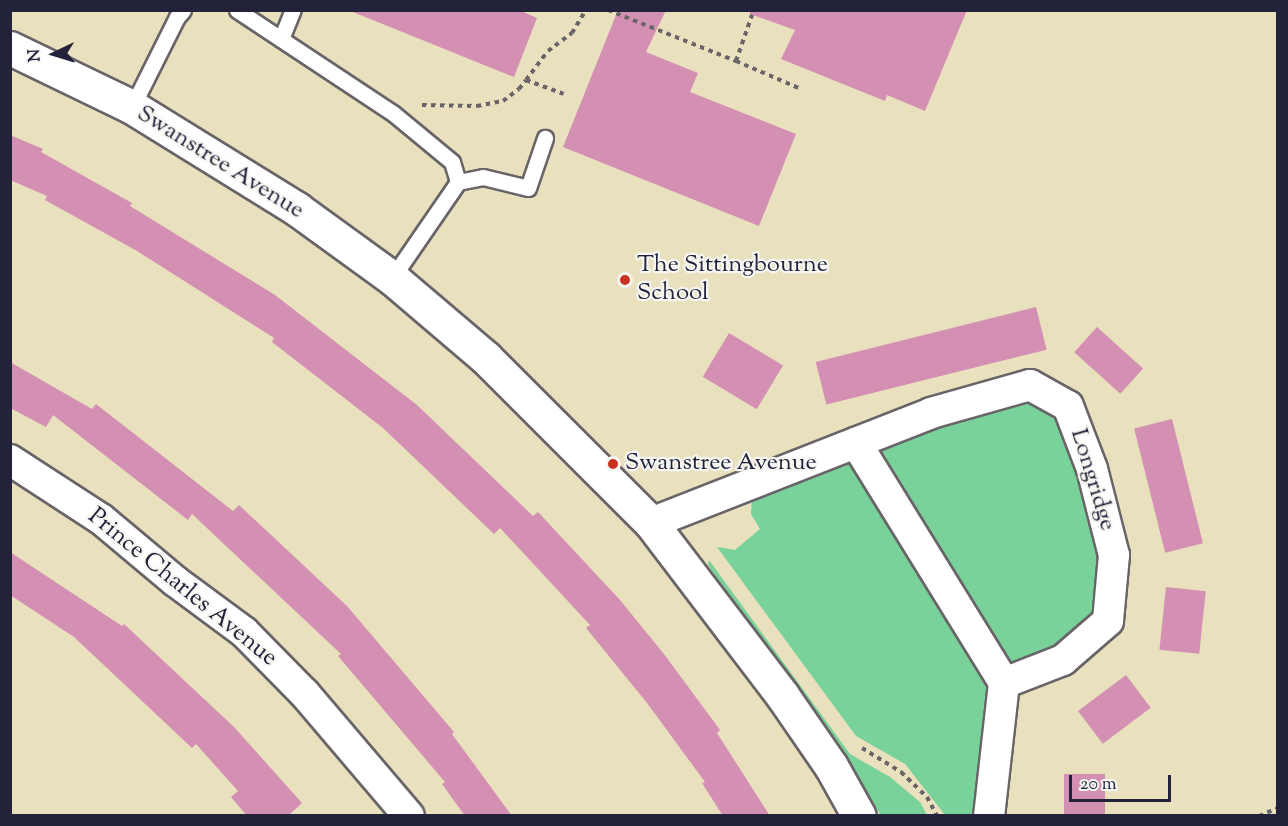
<!DOCTYPE html>
<html>
<head>
<meta charset="utf-8">
<style>
	body { margin:0 }
	#map { position:relative; width:1288px; height:826px; overflow:hidden; background:#e9e0bd; font-family:"Sorts Mill Goudy",serif }
	div>[style] { position:absolute }
	.green>* { inset:0; background:#78d299 }
	.building>* { inset:0; background:#d390b3; transform-origin:0 0 }
	.path>* { height:4px; margin-top:-2px; transform-origin:0; background:repeating-linear-gradient(90deg,#686468 0 4.5px,transparent 0 9px) }
	.roads { filter:drop-shadow(2px 0 #686468) drop-shadow(-2px 0 #686468) drop-shadow(0 2px #686468) drop-shadow(0 -2px #686468) }
	.service>* { height:15px; margin:-7.5px; padding:0 7.5px; transform-origin:7.5px; border-radius:7.5px; background:#fff }
	.minor>* { height:30px; margin:-15px; padding:0 15px; transform-origin:15px; border-radius:15px; background:#fff }
	.tertiary>* { height:33px; margin:-16.5px; padding:0 16.5px; transform-origin:16.5px; border-radius:16.5px; background:#fff }
	.dots>* { width:16px; height:16px; translate:-50% -50%; box-sizing:border-box; border:3px solid #f6f6f2; border-radius:50% }
	span { translate:-50% -50%; white-space:nowrap; text-align:center; line-height:1.15; -webkit-text-stroke:4.5px #f6f6f2; paint-order:stroke }
	.street-label { font-size:24px; color:#22223b }
	.poi-label { font-size:24px; color:#22223b }
	.left { translate:0 -50%; text-align:left }
	.frame { position:absolute; inset:0; border:12px solid #22223b; pointer-events:none }
	.north { position:absolute; left:24px; top:24px; width:60px; height:60px; -webkit-text-stroke:4px #f6f6f2; paint-order:stroke; rotate:266deg; font-size:16px; font-weight:700; line-height:24px; text-align:center; color:#22223b }
	.north::after { content:''; display:block; margin:auto; width:21px; height:27px; background:#22223b; clip-path:polygon(50% 0,100% 100%,50% 72%,0 100%) }
	.scale { position:absolute; left:1069px; top:775px; width:102px; height:27px; box-sizing:border-box; border:3px solid #22223b; border-top:0; padding-left:8px; font-size:18px; line-height:21px; white-space:nowrap; color:#22223b; -webkit-text-stroke:4px #f6f6f2; paint-order:stroke }
</style>
</head>
<body>
<div id="map">
	<div class="green">
		<div style="clip-path:polygon(1030px 385px,1068px 406px,1092px 469px,1108px 621px,992px 680px,977px 815px,945px 815px,905px 764px,856px 736px,717px 547px,735px 550px,760px 529px,751px 514px,752px 496px)"></div>
		<div style="clip-path:polygon(709px 560px,850px 754px,890px 777px,920px 802px,927px 815px,881px 815px,708px 565px)"></div>
	</div>
	<div class="building">
		<div style="clip-path:polygon(348px 10px,519px 10px,537px 18px,514px 77px)"></div>
		<div style="clip-path:polygon(618px 10px,666px 10px,646px 52px,698px 73px,690px 92px,796px 134px,759px 226px,563px 147px)"></div>
		<div style="clip-path:polygon(750px 10px,967px 10px,925px 111px,887px 95px,885px 101px,781px 59px,795px 30px,750px 14px)"></div>
		<div style="clip-path:polygon(10px 135px,43px 149px,41px 152px,132px 203px,130px 206px,275px 295px,417px 405px,533px 516px,538px 512px,620px 600px,664px 654px,720px 730px,717px 733px,770px 816px,723px 816px,702px 783px,705px 782px,647px 703px,586px 628px,590px 625px,500px 528px,494px 534px,383px 428px,272px 342px,274px 338px,137px 251px,45px 200px,47px 196px,10px 180px)"></div>
		<div style="left:1036px;top:307px;width:44px;height:227px;rotate:76deg"></div>
		<div style="left:1097px;top:327px;width:62px;height:34px;rotate:42deg"></div>
		<div style="left:729px;top:333px;width:63px;height:51px;rotate:31deg"></div>
		<div style="clip-path:polygon(10px 362px,92px 409px,96px 404px,233px 511px,239px 505px,347px 606px,454px 732px,452px 734px,512px 816px,465px 816px,442px 784px,445px 782px,338px 656px,341px 654px,192px 514px,188px 520px,53px 415px,46px 427px,10px 408px)"></div>
		<div style="left:1172px;top:419px;width:128px;height:39px;rotate:76deg"></div>
		<div style="clip-path:polygon(10px 552px,122px 626px,124px 624px,234px 727px,302px 803px,288px 816px,247px 816px,231px 797px,238px 791px,196px 744px,192px 748px,74px 637px,10px 595px)"></div>
		<div style="left:1166px;top:587px;width:40px;height:63px;rotate:6deg"></div>
		<div style="left:1126px;top:675px;width:41px;height:60px;rotate:53deg"></div>
		<div style="left:1064px;top:774px;width:41px;height:42px"></div>
	</div>
	<div class="path">
		<div style="left:608px;top:10px;width:138px;rotate:21.7deg"></div>
		<div style="left:736px;top:61px;width:49px;rotate:-70.8deg"></div>
		<div style="left:736px;top:61px;width:71px;rotate:23.3deg"></div>
		<div style="left:526px;top:80px;width:36px;rotate:-53deg"></div>
		<div style="left:548px;top:51px;width:30px;rotate:-37deg"></div>
		<div style="left:572px;top:33px;width:27px;rotate:-59deg"></div>
		<div style="left:422px;top:105px;width:55px;rotate:1deg"></div>
		<div style="left:477px;top:106px;width:26px;rotate:-11deg"></div>
		<div style="left:503px;top:101px;width:20px;rotate:-37deg"></div>
		<div style="left:519px;top:89px;width:11px;rotate:-52deg"></div>
		<div style="left:526px;top:80px;width:40px;rotate:20.2deg"></div>
		<div style="left:862px;top:748px;width:46px;rotate:31.6deg"></div>
		<div style="left:901px;top:772px;width:36px;rotate:44deg"></div>
		<div style="left:927px;top:797px;width:21px;rotate:62deg"></div>
		<div style="left:1259px;top:816px;width:21px;rotate:-23deg"></div>
	</div>
	<div class="roads">
		<div class="service">
			<div style="left:237px;top:10px;width:188px;rotate:33.5deg"></div>
			<div style="left:394px;top:114px;width:75px;rotate:39.6deg"></div>
			<div style="left:452px;top:162px;width:21px;rotate:73deg"></div>
			<div style="left:458px;top:182px;width:116px;rotate:124.5deg"></div>
			<div style="left:281px;top:39px;width:31px;rotate:-68deg"></div>
			<div style="left:132px;top:107px;width:101px;rotate:-63.4deg"></div>
			<div style="left:177px;top:17px;width:9px;rotate:-49deg"></div>
			<div style="left:458px;top:182px;width:25px;rotate:-11deg"></div>
			<div style="left:483px;top:177px;width:46px;rotate:13.7deg"></div>
			<div style="left:528px;top:188px;width:53px;rotate:-71.2deg"></div>
		</div>
		<div class="minor">
			<div style="left:856px;top:443px;width:282px;rotate:58.3deg"></div>
			<div style="left:10px;top:460px;width:108px;rotate:33deg"></div>
			<div style="left:101px;top:519px;width:97px;rotate:40deg"></div>
			<div style="left:175px;top:581px;width:86px;rotate:36.5deg"></div>
			<div style="left:244px;top:632px;width:87px;rotate:45.5deg"></div>
			<div style="left:305px;top:694px;width:160px;rotate:49.6deg"></div>
			<div style="left:651px;top:523px;width:301px;rotate:-21.4deg"></div>
			<div style="left:931px;top:413px;width:103px;rotate:-15.8deg"></div>
			<div style="left:1030px;top:385px;width:43px;rotate:28.9deg"></div>
			<div style="left:1068px;top:406px;width:67px;rotate:69.1deg"></div>
			<div style="left:1092px;top:469px;width:89px;rotate:75.7deg"></div>
			<div style="left:1114px;top:555px;width:66px;rotate:95.2deg"></div>
			<div style="left:1108px;top:621px;width:60px;rotate:139.1deg"></div>
			<div style="left:1063px;top:660px;width:63px;rotate:158.7deg"></div>
			<div style="left:1004px;top:683px;width:134px;rotate:96.4deg"></div>
		</div>
		<div class="tertiary">
			<div style="left:10px;top:48px;width:136px;rotate:25.8deg"></div>
			<div style="left:132px;top:107px;width:194px;rotate:31.7deg"></div>
			<div style="left:297px;top:209px;width:117px;rotate:36deg"></div>
			<div style="left:392px;top:278px;width:123px;rotate:40.4deg"></div>
			<div style="left:486px;top:358px;width:233px;rotate:45deg"></div>
			<div style="left:651px;top:523px;width:216px;rotate:52.7deg"></div>
			<div style="left:782px;top:695px;width:86px;rotate:55.4deg"></div>
			<div style="left:831px;top:766px;width:57px;rotate:60.8deg"></div>
		</div>
	</div>
	<div class="dots">
		<div style="left:625px;top:280px;background:#c8321e"></div>
		<div style="left:613px;top:464px;background:#c8321e"></div>
	</div>
	<div class="street-label">
		<span style="left:220px;top:163px;rotate:32deg">Swanstree Avenue</span>
		<span style="left:1092px;top:480px;rotate:73deg">Longridge</span>
		<span style="left:182px;top:588px;rotate:39deg">Prince Charles Avenue</span>
	</div>
	<div class="poi-label">
		<span class="left" style="left:637px;top:280px">The Sittingbourne<br>School</span>
		<span class="left" style="left:625px;top:464px">Swanstree Avenue</span>
	</div>
	<div class="frame"></div>
	<div class="north">N</div>
	<div class="scale">20 m</div>
</div>
</body>
</html>
